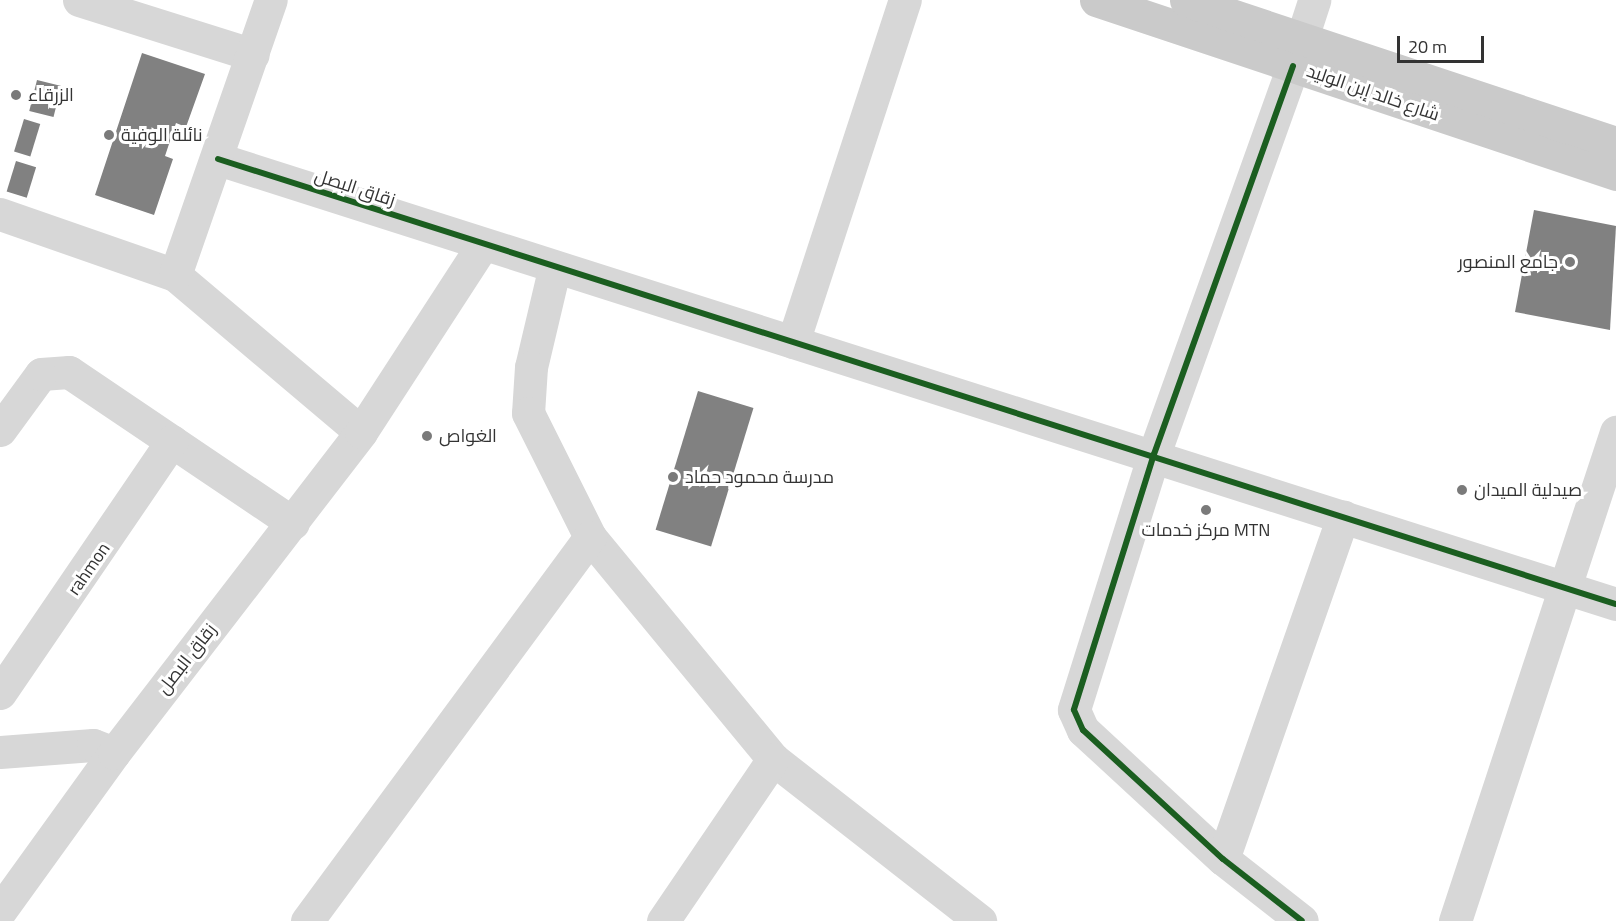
<!DOCTYPE html>
<html>
<head>
<meta charset="utf-8">
<style>
	body { margin:0 }
	#map { position:relative; width:1616px; height:921px; overflow:hidden; background:#fff; font-family:"Titillium Web",Cairo,sans-serif }
	div>[style] { position:absolute }
	.building>* { inset:0; background:#818181; transform-origin:0 0 }
	.street>* { height:33px; margin:-16.5px; padding:0 16.5px; transform-origin:16.5px; border-radius:16.5px; background:#d7d7d7 }
	.primary>* { height:33px; margin:-16.5px; padding:0 16.5px; transform-origin:16.5px; border-radius:16.5px; background:#cacaca }
	.cycleway>* { height:6px; margin:-3px; padding:0 3px; transform-origin:3px; border-radius:3px; background:#1b5e20 }
	.dots>* { width:16px; height:16px; translate:-50% -50%; box-sizing:border-box; border:3px solid #fff; border-radius:50% }
	span { translate:-50% -50%; white-space:nowrap; text-align:center; line-height:1.15; -webkit-text-stroke:6px #fff; paint-order:stroke }
	.street-label { font-size:18px; color:#333 }
	.poi-label { font-size:18px; color:#333 }
	.left { translate:0 -50%; text-align:left }
	.right { translate:-100% -50%; text-align:right }
	.scale { position:absolute; left:1397px; top:36px; width:87px; height:27px; box-sizing:border-box; border:3px solid #333; border-top:0; padding-left:8px; font-size:18px; line-height:21px; white-space:nowrap; color:#333; -webkit-text-stroke:4px #fff; paint-order:stroke }
</style>
</head>
<body>
<div id="map">
	<div class="building">
		<div style="clip-path:polygon(142px 53px,205px 74px,186px 127px,176px 123px,165px 156px,173px 159px,154px 215px,95px 195px)"></div>
		<div style="left:37px;top:80px;width:25px;height:32px;rotate:14deg"></div>
		<div style="left:24px;top:119px;width:17px;height:34px;rotate:17deg"></div>
		<div style="left:16px;top:161px;width:21px;height:32px;rotate:17deg"></div>
		<div style="clip-path:polygon(1534px 210px,1616px 226px,1610px 330px,1515px 312px)"></div>
		<div style="left:698px;top:391px;width:58px;height:145px;rotate:17deg"></div>
	</div>
	<div class="street">
		<div style="left:79px;top:0;width:182px;rotate:17.5deg"></div>
		<div style="left:1302px;top:38px;width:40px;rotate:-72deg"></div>
		<div style="left:1293px;top:66px;width:412px;rotate:109.7deg"></div>
		<div style="left:1154px;top:454px;width:268px;rotate:107.4deg"></div>
		<div style="left:1074px;top:710px;width:22px;rotate:66deg"></div>
		<div style="left:1083px;top:730px;width:190px;rotate:42.7deg"></div>
		<div style="left:1223px;top:859px;width:100px;rotate:38.1deg"></div>
		<div style="left:218px;top:159px;width:1467px;rotate:17.66deg"></div>
		<div style="left:0;top:214px;width:185px;rotate:19.2deg"></div>
		<div style="left:175px;top:275px;width:243px;rotate:40.2deg"></div>
		<div style="left:554px;top:270px;width:100px;rotate:103.3deg"></div>
		<div style="left:531px;top:367px;width:46px;rotate:93.7deg"></div>
		<div style="left:528px;top:413px;width:139px;rotate:63.4deg"></div>
		<div style="left:590px;top:537px;width:288px;rotate:50.5deg"></div>
		<div style="left:773px;top:759px;width:263px;rotate:38deg"></div>
		<div style="left:175px;top:275px;width:291px;rotate:-70.8deg"></div>
		<div style="left:793px;top:342px;width:360px;rotate:-71.9deg"></div>
		<div style="left:0;top:430px;width:69px;rotate:-53.8deg"></div>
		<div style="left:41px;top:374px;width:28px;rotate:-4deg"></div>
		<div style="left:69px;top:372px;width:270px;rotate:34deg"></div>
		<div style="left:0;top:693px;width:305px;rotate:-55.7deg"></div>
		<div style="left:0;top:752px;width:93px;rotate:-4.3deg"></div>
		<div style="left:93px;top:745px;width:22px;rotate:21deg"></div>
		<div style="left:1223px;top:859px;width:363px;rotate:-70.7deg"></div>
		<div style="left:0;top:911px;width:195px;rotate:-54.2deg"></div>
		<div style="left:114px;top:753px;width:405px;rotate:-52.4deg"></div>
		<div style="left:361px;top:432px;width:222px;rotate:-57deg"></div>
		<div style="left:307px;top:921px;width:477px;rotate:-53.6deg"></div>
		<div style="left:663px;top:921px;width:196px;rotate:-55.8deg"></div>
		<div style="left:1455px;top:921px;width:515px;rotate:-71.78deg"></div>
	</div>
	<div class="primary">
		<div style="left:1096px;top:0;width:548px;rotate:18.5deg"></div>
		<div style="left:1186px;top:0;width:453px;rotate:18.4deg"></div>
	</div>
	<div class="cycleway">
		<div style="left:1293px;top:66px;width:412px;rotate:109.7deg"></div>
		<div style="left:1154px;top:454px;width:268px;rotate:107.4deg"></div>
		<div style="left:1074px;top:710px;width:22px;rotate:66deg"></div>
		<div style="left:1083px;top:730px;width:190px;rotate:42.7deg"></div>
		<div style="left:1223px;top:859px;width:100px;rotate:38.1deg"></div>
		<div style="left:218px;top:159px;width:1467px;rotate:17.66deg"></div>
	</div>
	<div class="dots">
		<div style="left:16px;top:95px;background:#7a7a7a"></div>
		<div style="left:109px;top:135px;background:#7a7a7a"></div>
		<div style="left:1570px;top:262px;background:#7a7a7a"></div>
		<div style="left:427px;top:436px;background:#7a7a7a"></div>
		<div style="left:673px;top:477px;background:#7a7a7a"></div>
		<div style="left:1462px;top:490px;background:#7a7a7a"></div>
		<div style="left:1206px;top:510px;background:#7a7a7a"></div>
	</div>
	<div class="street-label">
		<span style="left:1373px;top:93px;rotate:19deg">شارع خالد إبن الوليد</span>
		<span style="left:355px;top:188px;rotate:18deg">زقاق البصل</span>
		<span style="left:89px;top:569px;rotate:-55deg">rahmon</span>
		<span style="left:187px;top:659px;rotate:-52deg">زقاق البصل</span>
	</div>
	<div class="poi-label">
		<span class="left" style="left:28px;top:95px">الزرقاء</span>
		<span class="left" style="left:121px;top:135px">نائلة الوفية</span>
		<span class="right" style="left:1558px;top:262px">جامع المنصور</span>
		<span class="left" style="left:439px;top:436px">الغواص</span>
		<span class="left" style="left:685px;top:477px">مدرسة محمود حماد</span>
		<span class="left" style="left:1474px;top:490px">صيدلية الميدان</span>
		<span style="left:1206px;top:530px">مركز خدمات MTN</span>
	</div>
	<div class="scale">20 m</div>
</div>
</body>
</html>
